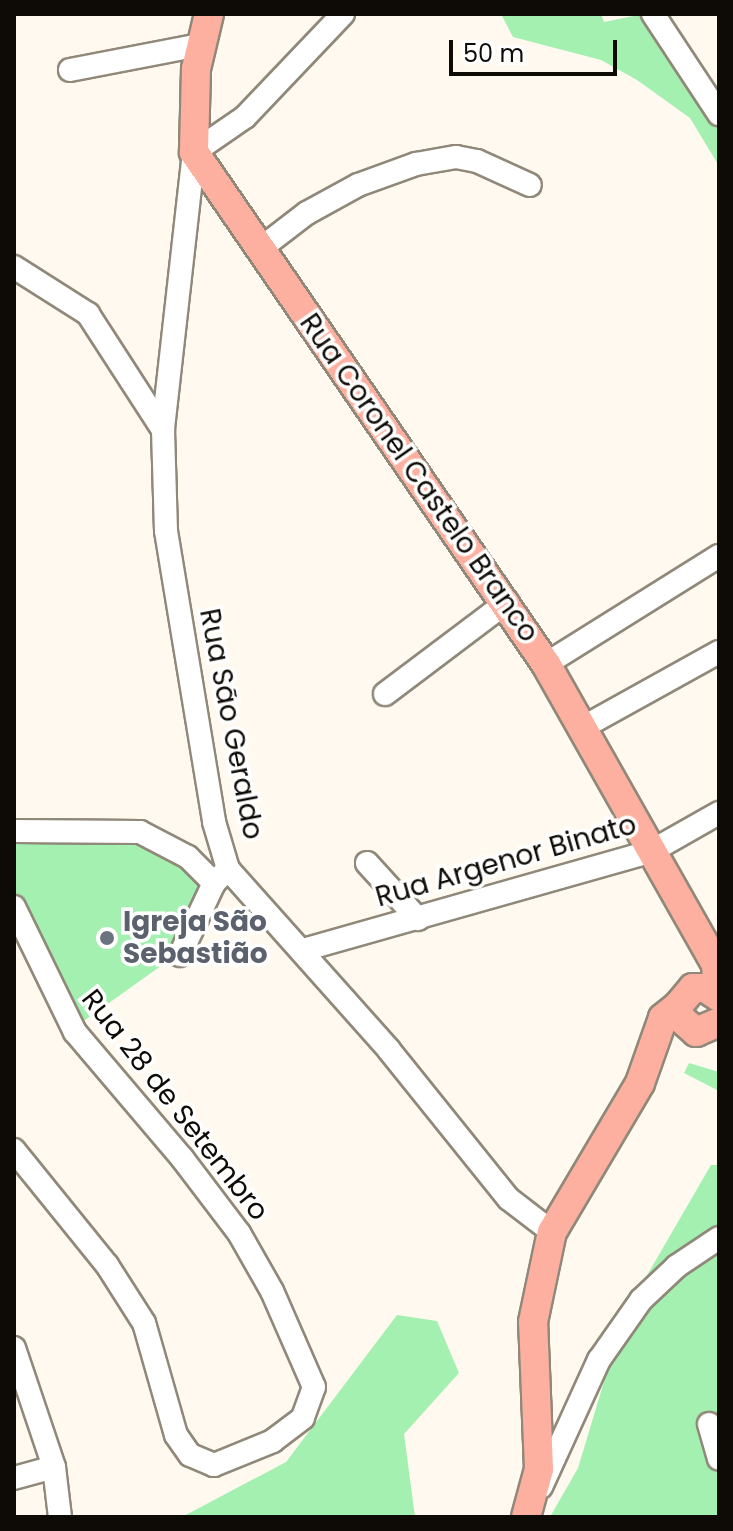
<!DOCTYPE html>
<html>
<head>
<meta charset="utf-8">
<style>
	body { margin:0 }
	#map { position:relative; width:733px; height:1531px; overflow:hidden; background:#fff9ef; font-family:Poppins,sans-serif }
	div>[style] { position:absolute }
	.green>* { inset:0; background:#a4f0b0 }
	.roads { filter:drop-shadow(2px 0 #908879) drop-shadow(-2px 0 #908879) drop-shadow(0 2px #908879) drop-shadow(0 -2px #908879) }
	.minor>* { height:22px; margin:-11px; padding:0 11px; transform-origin:11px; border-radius:11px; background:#fff }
	.major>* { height:28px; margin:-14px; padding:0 14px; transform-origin:14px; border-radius:14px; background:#fdb09f }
	.dots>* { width:22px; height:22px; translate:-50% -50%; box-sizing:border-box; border:4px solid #fff; border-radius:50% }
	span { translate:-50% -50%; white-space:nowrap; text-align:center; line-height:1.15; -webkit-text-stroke:7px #fff; paint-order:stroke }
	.street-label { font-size:28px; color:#0e0b06 }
	.worship-label { font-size:28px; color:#5b616d; font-weight:700 }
	.left { translate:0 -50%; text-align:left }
	.frame { position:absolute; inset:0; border:16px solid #0e0b06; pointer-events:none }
	.scale { position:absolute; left:449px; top:40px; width:168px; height:36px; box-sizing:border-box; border:4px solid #0e0b06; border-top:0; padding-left:10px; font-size:24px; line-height:28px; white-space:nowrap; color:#0e0b06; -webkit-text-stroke:6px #fff; paint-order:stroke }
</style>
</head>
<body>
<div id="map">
	<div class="green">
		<div style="clip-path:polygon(501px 14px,601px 14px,604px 22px,643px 14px,719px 126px,719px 166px,690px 118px,637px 80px,601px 60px,513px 37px)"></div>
		<div style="clip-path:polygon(141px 836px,187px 869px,203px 891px,165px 963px,78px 1025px,14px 896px,14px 842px)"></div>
		<div style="clip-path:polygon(689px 1063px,719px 1072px,719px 1091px,684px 1073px)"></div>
		<div style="clip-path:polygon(711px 1165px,719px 1165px,719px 1517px,550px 1517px,578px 1468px,624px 1315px)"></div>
		<div style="clip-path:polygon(397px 1315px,437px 1321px,459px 1373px,404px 1434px,415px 1517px,182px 1517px,286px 1462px)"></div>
	</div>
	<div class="roads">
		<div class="minor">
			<div style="left:343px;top:14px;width:142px;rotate:133.6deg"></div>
			<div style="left:245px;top:117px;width:62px;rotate:145.5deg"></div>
			<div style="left:194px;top:152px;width:280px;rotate:96.4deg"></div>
			<div style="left:163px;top:430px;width:101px;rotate:88.3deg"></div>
			<div style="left:166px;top:531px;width:295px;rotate:80.6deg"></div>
			<div style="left:214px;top:822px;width:49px;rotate:73.4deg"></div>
			<div style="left:228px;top:869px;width:242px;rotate:48.3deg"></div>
			<div style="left:389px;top:1050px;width:191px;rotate:51.2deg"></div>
			<div style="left:509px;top:1199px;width:54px;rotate:37.5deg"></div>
			<div style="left:653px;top:14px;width:120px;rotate:56.6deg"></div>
			<div style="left:70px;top:70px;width:132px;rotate:-10.9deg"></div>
			<div style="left:260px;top:249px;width:59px;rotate:-37.5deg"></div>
			<div style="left:307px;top:213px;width:58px;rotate:-28.8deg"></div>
			<div style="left:358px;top:185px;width:62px;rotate:-19.9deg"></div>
			<div style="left:416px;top:164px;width:41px;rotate:-9.9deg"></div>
			<div style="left:456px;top:157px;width:21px;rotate:11deg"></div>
			<div style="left:477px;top:161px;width:58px;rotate:24.4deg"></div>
			<div style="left:14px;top:267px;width:88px;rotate:32.4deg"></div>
			<div style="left:88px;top:314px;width:138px;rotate:57.1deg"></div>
			<div style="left:546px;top:664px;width:204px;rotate:-32deg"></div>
			<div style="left:385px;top:694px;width:153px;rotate:-37deg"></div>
			<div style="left:580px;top:729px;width:159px;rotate:-29deg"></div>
			<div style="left:14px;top:831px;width:126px;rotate:0.5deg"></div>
			<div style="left:140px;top:832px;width:54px;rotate:27.5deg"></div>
			<div style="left:188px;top:857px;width:37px;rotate:45deg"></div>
			<div style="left:214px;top:883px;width:20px;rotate:-45deg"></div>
			<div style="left:367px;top:863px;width:76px;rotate:47.7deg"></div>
			<div style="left:14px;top:907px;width:139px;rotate:64deg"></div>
			<div style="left:75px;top:1032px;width:165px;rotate:49.7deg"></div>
			<div style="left:182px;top:1158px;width:94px;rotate:52.8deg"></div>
			<div style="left:239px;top:1233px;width:67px;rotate:60.4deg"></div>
			<div style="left:272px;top:1291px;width:105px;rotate:66.4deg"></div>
			<div style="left:314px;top:1387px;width:33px;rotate:110deg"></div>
			<div style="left:303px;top:1418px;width:38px;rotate:143deg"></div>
			<div style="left:273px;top:1441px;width:64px;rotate:157.9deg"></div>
			<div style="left:214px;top:1465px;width:26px;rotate:-157deg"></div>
			<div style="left:190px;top:1455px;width:24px;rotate:-125deg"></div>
			<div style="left:176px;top:1435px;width:116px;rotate:-105.9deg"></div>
			<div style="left:144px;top:1323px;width:69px;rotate:-122.5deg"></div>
			<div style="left:107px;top:1265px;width:148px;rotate:-129deg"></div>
			<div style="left:303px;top:950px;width:363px;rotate:-15.8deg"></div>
			<div style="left:652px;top:851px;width:77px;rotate:-29.6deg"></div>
			<div style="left:180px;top:955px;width:80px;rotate:-64.7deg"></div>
			<div style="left:14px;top:1348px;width:126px;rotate:71.4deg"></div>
			<div style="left:54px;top:1467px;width:50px;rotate:83.2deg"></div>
			<div style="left:709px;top:1424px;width:36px;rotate:74deg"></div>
			<div style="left:14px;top:1478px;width:41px;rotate:-15.4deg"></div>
			<div style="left:541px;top:1487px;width:140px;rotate:-65.5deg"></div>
			<div style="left:599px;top:1360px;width:73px;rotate:-55deg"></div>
			<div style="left:641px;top:1300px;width:50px;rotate:-43.4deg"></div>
			<div style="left:677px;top:1266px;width:50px;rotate:-33.7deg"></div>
		</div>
		<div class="major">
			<div style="left:209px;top:14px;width:57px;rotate:103.3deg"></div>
			<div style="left:196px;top:69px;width:83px;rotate:91.4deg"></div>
			<div style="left:194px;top:152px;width:621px;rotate:55.49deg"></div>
			<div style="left:546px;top:664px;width:345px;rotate:60.5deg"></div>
			<div style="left:716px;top:964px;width:32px;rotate:86deg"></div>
			<div style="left:719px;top:997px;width:17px;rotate:-147deg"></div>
			<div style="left:705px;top:988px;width:12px;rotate:180deg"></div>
			<div style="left:693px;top:988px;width:23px;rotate:130deg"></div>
			<div style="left:678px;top:1006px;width:11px;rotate:85deg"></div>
			<div style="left:679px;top:1017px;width:23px;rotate:41deg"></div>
			<div style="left:696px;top:1032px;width:25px;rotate:-23deg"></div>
			<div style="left:526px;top:1517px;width:50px;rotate:-74.8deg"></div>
			<div style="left:539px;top:1469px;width:147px;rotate:-92.3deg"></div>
			<div style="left:533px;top:1322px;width:92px;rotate:-78.1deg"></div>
			<div style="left:552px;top:1232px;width:173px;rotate:-59.4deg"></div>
			<div style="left:640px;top:1083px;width:69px;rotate:-70.5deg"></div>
			<div style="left:663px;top:1018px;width:19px;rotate:-39deg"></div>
		</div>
	</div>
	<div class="dots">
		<div style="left:107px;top:938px;background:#6b7280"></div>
	</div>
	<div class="street-label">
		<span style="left:419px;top:478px;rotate:55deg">Rua Coronel Castelo Branco</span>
		<span style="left:231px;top:724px;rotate:79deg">Rua São Geraldo</span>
		<span style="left:506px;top:861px;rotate:-16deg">Rua Argenor Binato</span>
		<span style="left:175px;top:1105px;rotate:52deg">Rua 28 de Setembro</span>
	</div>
	<div class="worship-label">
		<span class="left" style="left:123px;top:938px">Igreja São<br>Sebastião</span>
	</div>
	<div class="frame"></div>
	<div class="scale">50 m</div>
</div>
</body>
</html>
